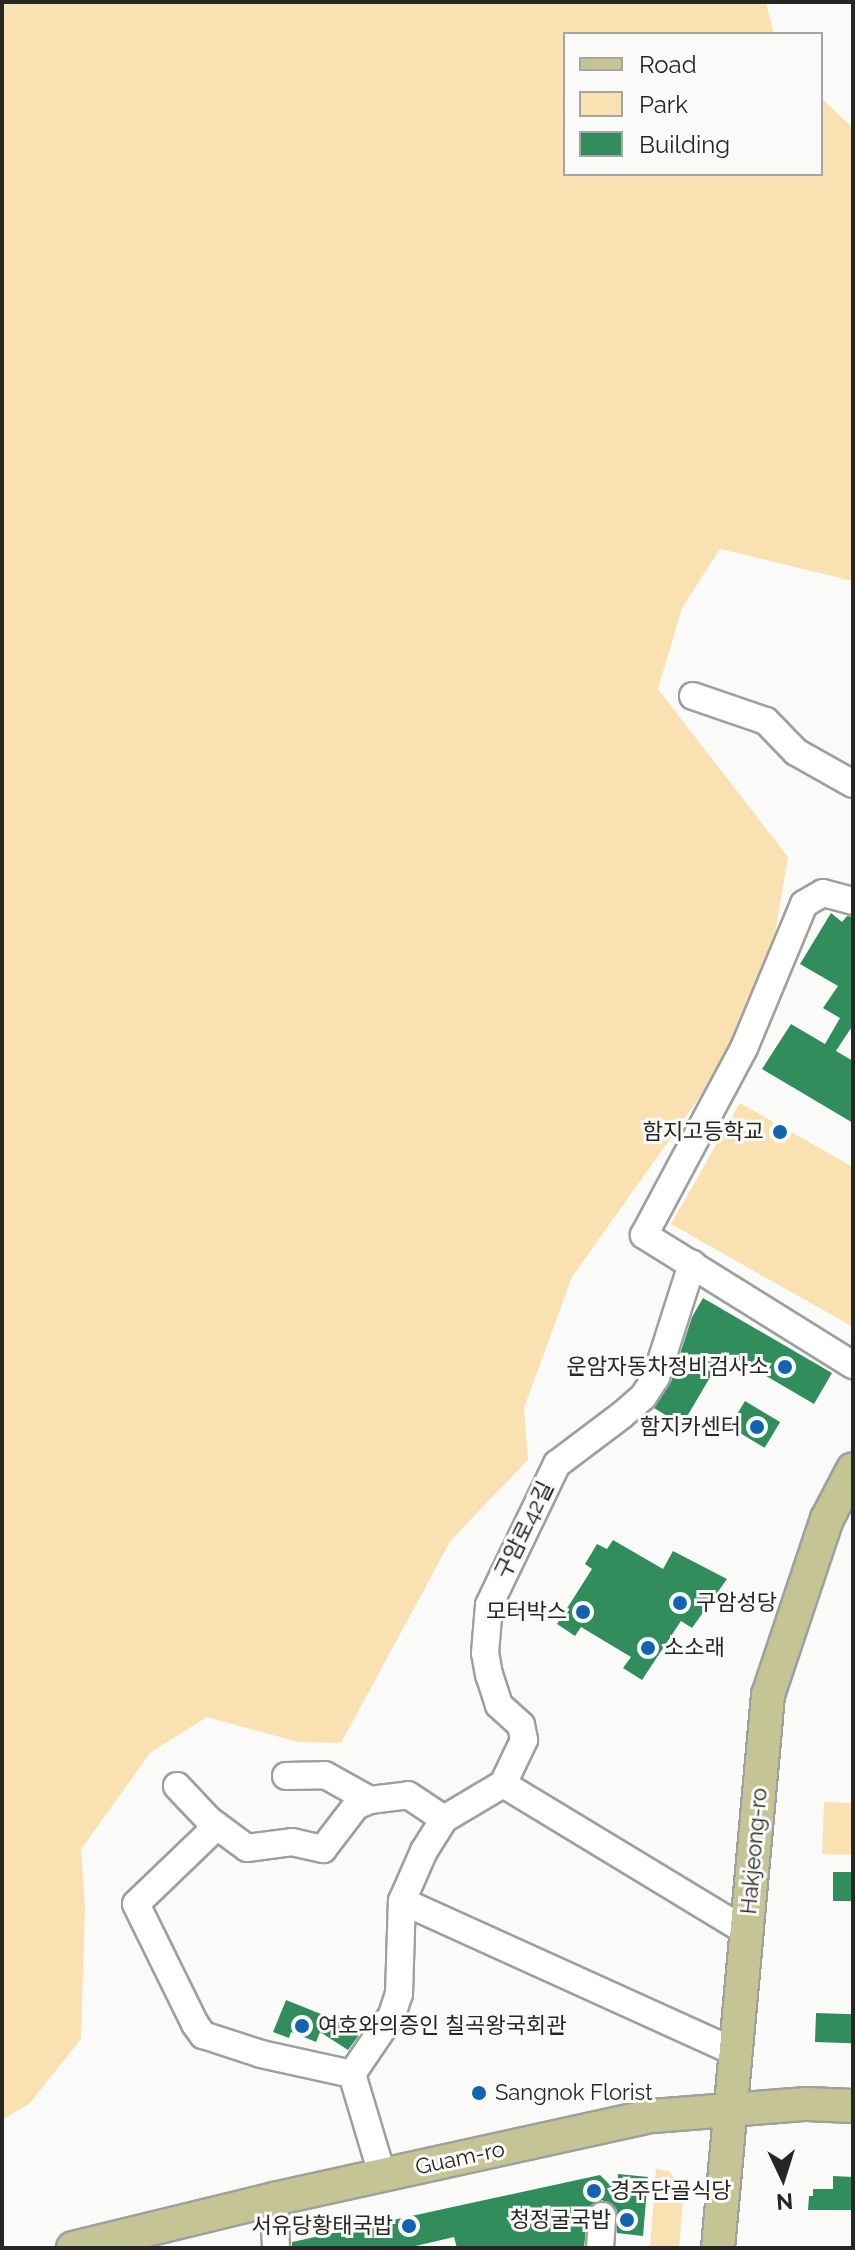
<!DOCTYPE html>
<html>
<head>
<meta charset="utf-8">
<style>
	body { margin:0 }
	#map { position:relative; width:855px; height:2250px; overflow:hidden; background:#fafbf9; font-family:Raleway,"Noto Sans KR",sans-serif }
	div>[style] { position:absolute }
	.green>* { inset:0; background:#fae1b1; transform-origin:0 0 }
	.building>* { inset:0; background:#328d5c; transform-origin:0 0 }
	.roads { filter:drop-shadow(2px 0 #9ea09d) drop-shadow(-2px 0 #9ea09d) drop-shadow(0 2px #9ea09d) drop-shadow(0 -2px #9ea09d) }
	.minor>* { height:26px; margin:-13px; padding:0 13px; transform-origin:13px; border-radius:13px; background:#fff }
	.major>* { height:32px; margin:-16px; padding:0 16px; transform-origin:16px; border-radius:16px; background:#c5c494 }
	.dots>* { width:22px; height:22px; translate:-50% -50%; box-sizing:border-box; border:4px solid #fafbf9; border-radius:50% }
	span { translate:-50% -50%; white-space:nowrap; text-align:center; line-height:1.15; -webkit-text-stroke:6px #fafbf9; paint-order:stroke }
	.poi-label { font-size:22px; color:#262625 }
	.right { translate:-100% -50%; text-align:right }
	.left { translate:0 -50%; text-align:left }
	.street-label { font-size:22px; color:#262625 }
	.frame { position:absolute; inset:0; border:4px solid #262625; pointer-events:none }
	.legend { position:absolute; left:563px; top:32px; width:260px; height:144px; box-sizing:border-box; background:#fafbf9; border:2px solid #a5a6a4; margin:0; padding:10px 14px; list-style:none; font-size:24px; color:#262625 }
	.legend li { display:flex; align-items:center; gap:16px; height:40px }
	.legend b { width:40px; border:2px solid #a5a6a4 }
	.north { position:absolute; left:743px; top:2138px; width:80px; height:80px; -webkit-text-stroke:6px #fafbf9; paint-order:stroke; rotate:176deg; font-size:22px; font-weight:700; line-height:32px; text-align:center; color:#262625 }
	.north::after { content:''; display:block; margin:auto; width:28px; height:36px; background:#262625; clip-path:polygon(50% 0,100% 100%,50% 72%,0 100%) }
</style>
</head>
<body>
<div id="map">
	<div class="green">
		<div style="clip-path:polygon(2px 2px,766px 2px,774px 34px,565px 34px,565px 174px,821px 174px,821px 98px,853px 128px,853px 581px,720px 549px,682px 608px,658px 689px,788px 857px,773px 945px,748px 1029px,572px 1277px,524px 1408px,528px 1460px,451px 1540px,341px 1743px,298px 1742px,207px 1717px,151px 1752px,81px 1849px,85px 1907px,81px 2039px,29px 2104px,2px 2120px)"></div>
		<div style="clip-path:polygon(740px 1103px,853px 1167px,853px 1327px,671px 1224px)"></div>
		<div style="left:824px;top:1802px;width:29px;height:52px;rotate:2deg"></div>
		<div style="clip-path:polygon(656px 2169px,669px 2171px,684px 2191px,679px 2248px,650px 2248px)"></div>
	</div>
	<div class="building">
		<div style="clip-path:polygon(831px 913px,842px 922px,847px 916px,853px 917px,853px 1025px,836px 1051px,853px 1061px,853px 1123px,762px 1069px,791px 1024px,825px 1044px,840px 1018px,823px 1008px,838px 986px,800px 964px)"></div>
		<div style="clip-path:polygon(703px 1298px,832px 1373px,814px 1404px,725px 1352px,682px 1425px,654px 1408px,671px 1382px,692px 1317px)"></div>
		<div style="left:745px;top:1401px;width:41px;height:30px;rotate:31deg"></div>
		<div style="clip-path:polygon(613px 1540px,663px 1569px,673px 1551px,727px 1579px,692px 1628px,681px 1621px,642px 1680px,623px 1668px,631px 1657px,581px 1627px,575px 1636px,557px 1624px,592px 1569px,585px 1564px,597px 1544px,607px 1549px)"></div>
		<div style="left:833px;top:1872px;width:20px;height:29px"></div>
		<div style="clip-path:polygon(286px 2000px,336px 2020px,359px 2035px,348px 2050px,320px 2032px,316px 2042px,291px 2032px,289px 2038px,273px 2032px)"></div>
		<div style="left:816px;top:2013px;width:37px;height:29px;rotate:2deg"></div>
		<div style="clip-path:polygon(618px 2174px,648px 2177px,643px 2236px,617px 2233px,617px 2210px,602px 2200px,588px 2208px,584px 2248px,457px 2248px,454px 2237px,407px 2248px,292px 2248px,292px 2242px,600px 2175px,617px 2192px)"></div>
		<div style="clip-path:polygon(833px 2176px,853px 2177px,852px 2210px,808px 2210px,809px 2196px,813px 2196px,813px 2189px,833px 2189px)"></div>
	</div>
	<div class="roads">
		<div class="minor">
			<div style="left:693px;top:696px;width:77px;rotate:18.9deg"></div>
			<div style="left:766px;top:721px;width:43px;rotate:45.9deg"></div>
			<div style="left:796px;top:752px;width:65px;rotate:29.3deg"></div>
			<div style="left:853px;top:901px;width:31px;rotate:-165deg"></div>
			<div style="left:823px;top:893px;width:22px;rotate:150deg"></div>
			<div style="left:804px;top:904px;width:156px;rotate:112.6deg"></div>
			<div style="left:744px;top:1048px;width:212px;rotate:118.1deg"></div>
			<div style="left:644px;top:1235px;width:246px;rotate:31.9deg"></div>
			<div style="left:286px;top:1776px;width:39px;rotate:-1deg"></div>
			<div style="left:325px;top:1775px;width:51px;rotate:29.1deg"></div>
			<div style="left:503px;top:1784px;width:49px;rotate:-64.5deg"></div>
			<div style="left:524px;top:1740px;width:15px;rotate:-101deg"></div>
			<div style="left:521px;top:1725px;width:30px;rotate:-138deg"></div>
			<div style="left:499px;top:1705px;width:32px;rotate:-108deg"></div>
			<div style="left:489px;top:1675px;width:22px;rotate:-100deg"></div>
			<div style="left:485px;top:1653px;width:48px;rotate:-85.2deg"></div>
			<div style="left:489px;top:1605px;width:157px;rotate:-64.3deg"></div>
			<div style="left:557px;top:1464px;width:81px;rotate:-37deg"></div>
			<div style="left:622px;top:1415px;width:28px;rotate:-41deg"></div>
			<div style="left:643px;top:1397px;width:24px;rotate:-57deg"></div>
			<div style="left:656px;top:1377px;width:119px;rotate:-72.3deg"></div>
			<div style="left:177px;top:1786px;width:47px;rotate:46.7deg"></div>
			<div style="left:209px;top:1820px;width:47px;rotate:36.4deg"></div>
			<div style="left:247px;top:1848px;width:45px;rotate:-7.6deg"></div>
			<div style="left:292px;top:1842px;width:32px;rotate:13deg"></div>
			<div style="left:323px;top:1849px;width:54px;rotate:-52.5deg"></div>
			<div style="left:356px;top:1806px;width:15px;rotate:-23deg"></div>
			<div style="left:370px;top:1800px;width:38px;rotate:-7deg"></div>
			<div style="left:408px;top:1795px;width:43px;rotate:33.7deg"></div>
			<div style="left:444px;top:1819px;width:69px;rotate:-30.7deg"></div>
			<div style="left:503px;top:1784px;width:284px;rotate:31.2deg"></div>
			<div style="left:217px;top:1826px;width:112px;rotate:136.1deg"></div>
			<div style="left:136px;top:1904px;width:134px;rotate:63.8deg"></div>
			<div style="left:195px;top:2024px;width:14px;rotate:54deg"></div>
			<div style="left:203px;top:2035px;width:61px;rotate:18.1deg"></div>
			<div style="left:261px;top:2054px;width:93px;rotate:12.4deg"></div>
			<div style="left:402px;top:1901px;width:366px;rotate:24.4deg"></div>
			<div style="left:382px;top:2174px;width:104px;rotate:-106.7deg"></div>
			<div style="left:352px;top:2074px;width:71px;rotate:-55.9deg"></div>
			<div style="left:392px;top:2015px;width:22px;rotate:-72deg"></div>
			<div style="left:399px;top:1994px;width:93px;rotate:-88.2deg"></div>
			<div style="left:402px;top:1901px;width:55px;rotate:-66.3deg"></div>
			<div style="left:424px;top:1851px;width:38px;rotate:-58deg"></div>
			<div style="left:274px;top:2199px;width:49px;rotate:87.7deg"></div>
			<div style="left:600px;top:2248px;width:32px;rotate:-86deg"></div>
		</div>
		<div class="major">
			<div style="left:73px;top:2248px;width:207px;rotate:-13.7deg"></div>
			<div style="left:274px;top:2199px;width:388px;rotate:-12.4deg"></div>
			<div style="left:653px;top:2116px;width:154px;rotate:-4.5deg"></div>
			<div style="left:807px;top:2104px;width:46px;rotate:2.5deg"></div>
			<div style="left:718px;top:2248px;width:555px;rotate:-84.83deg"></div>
			<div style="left:768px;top:1695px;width:186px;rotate:-71.5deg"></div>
			<div style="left:827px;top:1519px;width:56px;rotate:-62.5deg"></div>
		</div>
	</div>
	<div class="dots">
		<div style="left:780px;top:1132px;background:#1264b2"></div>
		<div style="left:785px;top:1367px;background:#1264b2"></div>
		<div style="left:757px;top:1427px;background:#1264b2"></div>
		<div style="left:680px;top:1603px;background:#1264b2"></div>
		<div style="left:583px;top:1612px;background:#1264b2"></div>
		<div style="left:648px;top:1648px;background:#1264b2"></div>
		<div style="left:302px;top:2026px;background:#1264b2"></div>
		<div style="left:479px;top:2093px;background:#1264b2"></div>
		<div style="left:594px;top:2191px;background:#1264b2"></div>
		<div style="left:627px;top:2220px;background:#1264b2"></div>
		<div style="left:409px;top:2226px;background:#1264b2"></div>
	</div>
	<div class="poi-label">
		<span class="right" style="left:764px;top:1132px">함지고등학교</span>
		<span class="right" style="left:769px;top:1367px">운암자동차정비검사소</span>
		<span class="right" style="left:741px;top:1427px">함지카센터</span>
		<span class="left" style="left:696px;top:1603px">구암성당</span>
		<span class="right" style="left:567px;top:1612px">모터박스</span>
		<span class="left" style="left:664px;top:1648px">소소래</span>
		<span class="left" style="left:318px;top:2026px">여호와의증인 칠곡왕국회관</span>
		<span class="left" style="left:495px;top:2093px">Sangnok Florist</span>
		<span class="left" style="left:610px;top:2191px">경주단골식당</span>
		<span class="right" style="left:611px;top:2220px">청정굴국밥</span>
		<span class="right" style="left:393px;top:2226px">서유당황태국밥</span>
	</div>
	<div class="street-label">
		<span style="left:524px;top:1530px;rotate:-64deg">구암로42길</span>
		<span style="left:754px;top:1851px;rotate:-85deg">Hakjeong-ro</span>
		<span style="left:460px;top:2158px;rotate:-12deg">Guam-ro</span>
	</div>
	<div class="frame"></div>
	<ul class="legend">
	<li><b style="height:10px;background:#c5c494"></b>Road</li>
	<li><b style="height:22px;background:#fae1b1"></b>Park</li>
	<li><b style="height:22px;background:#328d5c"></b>Building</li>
	</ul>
	<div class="north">N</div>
</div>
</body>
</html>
